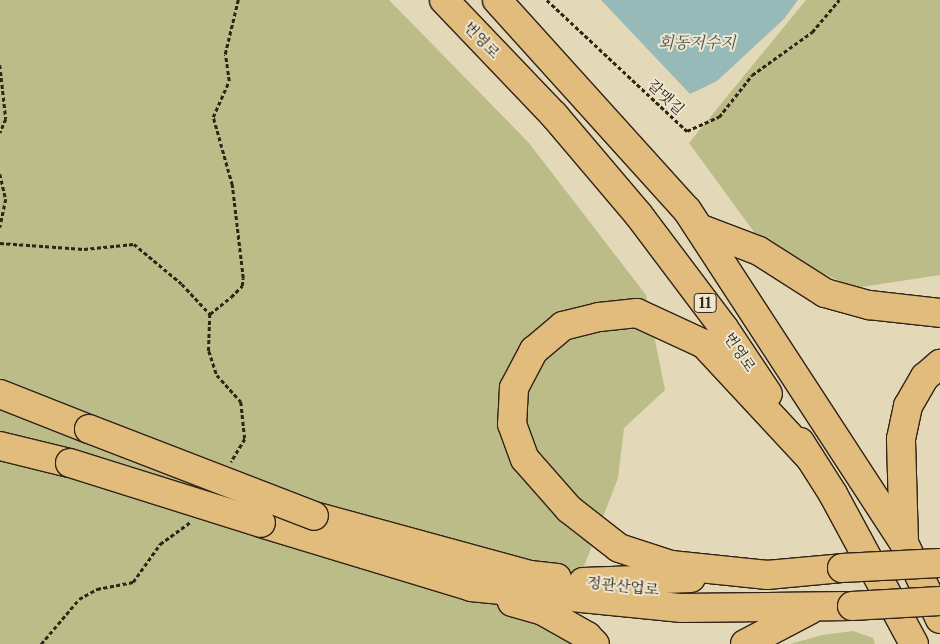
<!DOCTYPE html>
<html>
<head>
<meta charset="utf-8">
<style>
	body { margin:0 }
	#map { position:relative; width:940px; height:644px; overflow:hidden; background:#e3d9b8; font-family:"Libre Caslon Text","Noto Serif KR",serif }
	div>[style] { position:absolute }
	.green>* { inset:0; background:#bcbc89 }
	.water>* { inset:0; background:#97b9b7 }
	.path>* { height:2.5px; margin-top:-1.25px; transform-origin:0; background:repeating-linear-gradient(90deg,#312316 0 4px,transparent 0 6.5px) }
	.roads { filter:drop-shadow(1px 0 #312316) drop-shadow(-1px 0 #312316) drop-shadow(0 1px #312316) drop-shadow(0 -1px #312316) }
	.highway>* { height:28px; margin:-14px; padding:0 14px; transform-origin:14px; border-radius:14px; background:#e2bc7c }
	.bridges { filter:drop-shadow(1px 0 #312316) drop-shadow(-1px 0 #312316) drop-shadow(0 1px #312316) drop-shadow(0 -1px #312316) }
	.highway-bridge>* { height:28px; margin:-14px; padding:0 14px; transform-origin:14px; border-radius:14px; background:#e2bc7c }
	span { translate:-50% -50%; white-space:nowrap; text-align:center; line-height:1.15; -webkit-text-stroke:4px #ede6d1; paint-order:stroke }
	.shield-label span { padding:1px 4px; background:#ede6d1; border:1px solid; border-radius:4px; -webkit-text-stroke-width:0 }
	.shield-label { font-size:14px; color:#312316; font-weight:700 }
	.street-label { font-size:15px; color:#312316 }
	.water-label { font-size:16px; color:#505046; font-style:italic }
</style>
</head>
<body>
<div id="map">
	<div class="green">
		<div style="clip-path:polygon(0 0,389px 0,529px 143px,646px 295px,665px 390px,624px 428px,618px 478px,568px 608px,574px 644px,0 644px)"></div>
		<div style="clip-path:polygon(806px 0,940px 0,940px 275px,855px 288px,765px 247px,689px 143px)"></div>
		<div style="clip-path:polygon(853px 631px,873px 638px,875px 644px,790px 644px,822px 635px)"></div>
	</div>
	<div class="water">
		<div style="clip-path:polygon(601px 0,798px 0,784px 19px,717px 81px,690px 94px)"></div>
	</div>
	<div class="path">
		<div style="left:547px;top:0;width:192px;rotate:43.1deg"></div>
		<div style="left:687px;top:131px;width:35px;rotate:-24deg"></div>
		<div style="left:719px;top:117px;width:53px;rotate:-51.8deg"></div>
		<div style="left:752px;top:75px;width:74px;rotate:-35.6deg"></div>
		<div style="left:812px;top:32px;width:42px;rotate:-49.8deg"></div>
		<div style="left:0;top:65px;width:54px;rotate:83.7deg"></div>
		<div style="left:6px;top:119px;width:15px;rotate:113deg"></div>
		<div style="left:0;top:174px;width:26px;rotate:77deg"></div>
		<div style="left:6px;top:199px;width:29px;rotate:102deg"></div>
		<div style="left:0;top:243px;width:84px;rotate:4.1deg"></div>
		<div style="left:84px;top:249px;width:50px;rotate:-5.7deg"></div>
		<div style="left:134px;top:244px;width:62px;rotate:39.8deg"></div>
		<div style="left:182px;top:284px;width:41px;rotate:47deg"></div>
		<div style="left:210px;top:314px;width:37px;rotate:92deg"></div>
		<div style="left:209px;top:351px;width:25px;rotate:72deg"></div>
		<div style="left:217px;top:375px;width:36px;rotate:48deg"></div>
		<div style="left:241px;top:402px;width:37px;rotate:84deg"></div>
		<div style="left:245px;top:439px;width:27px;rotate:121deg"></div>
		<div style="left:210px;top:314px;width:27px;rotate:-39deg"></div>
		<div style="left:231px;top:297px;width:16px;rotate:-45deg"></div>
		<div style="left:242px;top:286px;width:8px;rotate:-83deg"></div>
		<div style="left:243px;top:278px;width:94px;rotate:-96.7deg"></div>
		<div style="left:232px;top:185px;width:71px;rotate:-105.6deg"></div>
		<div style="left:213px;top:117px;width:39px;rotate:-66deg"></div>
		<div style="left:229px;top:81px;width:27px;rotate:-98deg"></div>
		<div style="left:225px;top:54px;width:56px;rotate:-76.5deg"></div>
		<div style="left:41px;top:644px;width:59px;rotate:-49.8deg"></div>
		<div style="left:79px;top:599px;width:21px;rotate:-29deg"></div>
		<div style="left:97px;top:589px;width:37px;rotate:-11deg"></div>
		<div style="left:133px;top:582px;width:47px;rotate:-54.6deg"></div>
		<div style="left:160px;top:544px;width:37px;rotate:-36deg"></div>
	</div>
	<div class="roads">
		<div class="highway">
			<div style="left:444px;top:0;width:159px;rotate:46.3deg"></div>
			<div style="left:554px;top:115px;width:130px;rotate:49.7deg"></div>
			<div style="left:638px;top:214px;width:143px;rotate:53deg"></div>
			<div style="left:724px;top:328px;width:79px;rotate:56.3deg"></div>
			<div style="left:497px;top:0;width:283px;rotate:47.9deg"></div>
			<div style="left:687px;top:210px;width:397px;rotate:56.9deg"></div>
			<div style="left:904px;top:543px;width:84px;rotate:64.7deg"></div>
			<div style="left:699px;top:228px;width:64px;rotate:21deg"></div>
			<div style="left:759px;top:251px;width:78px;rotate:32.5deg"></div>
			<div style="left:825px;top:293px;width:46px;rotate:15.3deg"></div>
			<div style="left:869px;top:305px;width:71px;rotate:6.4deg"></div>
			<div style="left:0;top:394px;width:96px;rotate:21.5deg"></div>
			<div style="left:800px;top:442px;width:62px;rotate:57.6deg"></div>
			<div style="left:833px;top:494px;width:170px;rotate:61.6deg"></div>
			<div style="left:0;top:446px;width:72px;rotate:13.7deg"></div>
			<div style="left:810px;top:458px;width:156px;rotate:-132.9deg"></div>
			<div style="left:704px;top:344px;width:74px;rotate:-155.2deg"></div>
			<div style="left:637px;top:313px;width:38px;rotate:174deg"></div>
			<div style="left:599px;top:317px;width:37px;rotate:166deg"></div>
			<div style="left:563px;top:326px;width:38px;rotate:140deg"></div>
			<div style="left:534px;top:350px;width:43px;rotate:117.8deg"></div>
			<div style="left:514px;top:388px;width:36px;rotate:93deg"></div>
			<div style="left:512px;top:424px;width:37px;rotate:70deg"></div>
			<div style="left:525px;top:459px;width:67px;rotate:48.7deg"></div>
			<div style="left:569px;top:509px;width:63px;rotate:38deg"></div>
			<div style="left:619px;top:548px;width:55px;rotate:18.1deg"></div>
			<div style="left:671px;top:565px;width:97px;rotate:5.9deg"></div>
			<div style="left:767px;top:575px;width:75px;rotate:-5.3deg"></div>
			<div style="left:314px;top:516px;width:224px;rotate:15.3deg"></div>
			<div style="left:530px;top:575px;width:27px;rotate:6deg"></div>
			<div style="left:261px;top:523px;width:220px;rotate:16.9deg"></div>
			<div style="left:471px;top:587px;width:212px;rotate:5.7deg"></div>
			<div style="left:682px;top:608px;width:170px;rotate:-0.7deg"></div>
			<div style="left:904px;top:542px;width:103px;rotate:-91.7deg"></div>
			<div style="left:901px;top:439px;width:34px;rotate:-78deg"></div>
			<div style="left:908px;top:406px;width:34px;rotate:-60deg"></div>
			<div style="left:925px;top:377px;width:20px;rotate:-41deg"></div>
			<div style="left:583px;top:582px;width:108px;rotate:-2.1deg"></div>
			<div style="left:512px;top:602px;width:32px;rotate:16deg"></div>
			<div style="left:543px;top:611px;width:51px;rotate:29.6deg"></div>
			<div style="left:587px;top:636px;width:11px;rotate:45deg"></div>
			<div style="left:745px;top:644px;width:73px;rotate:-27.6deg"></div>
		</div>
	</div>
	<div class="bridges">
		<div class="highway-bridge">
			<div style="left:89px;top:429px;width:241px;rotate:21.1deg"></div>
			<div style="left:70px;top:463px;width:200px;rotate:17.4deg"></div>
			<div style="left:842px;top:568px;width:98px;rotate:-2.9deg"></div>
			<div style="left:852px;top:606px;width:88px;rotate:-3.3deg"></div>
		</div>
	</div>
	<div class="shield-label">
		<span style="left:705px;top:303px">11</span>
	</div>
	<div class="street-label">
		<span style="left:482px;top:40px;rotate:46deg">번영로</span>
		<span style="left:666px;top:97px;rotate:43deg">갈맷길</span>
		<span style="left:740px;top:352px;rotate:56deg">번영로</span>
		<span style="left:623px;top:586px;rotate:6deg">정관산업로</span>
	</div>
	<div class="water-label">
		<span style="left:697px;top:42px">회동저수지</span>
	</div>
</div>
</body>
</html>
